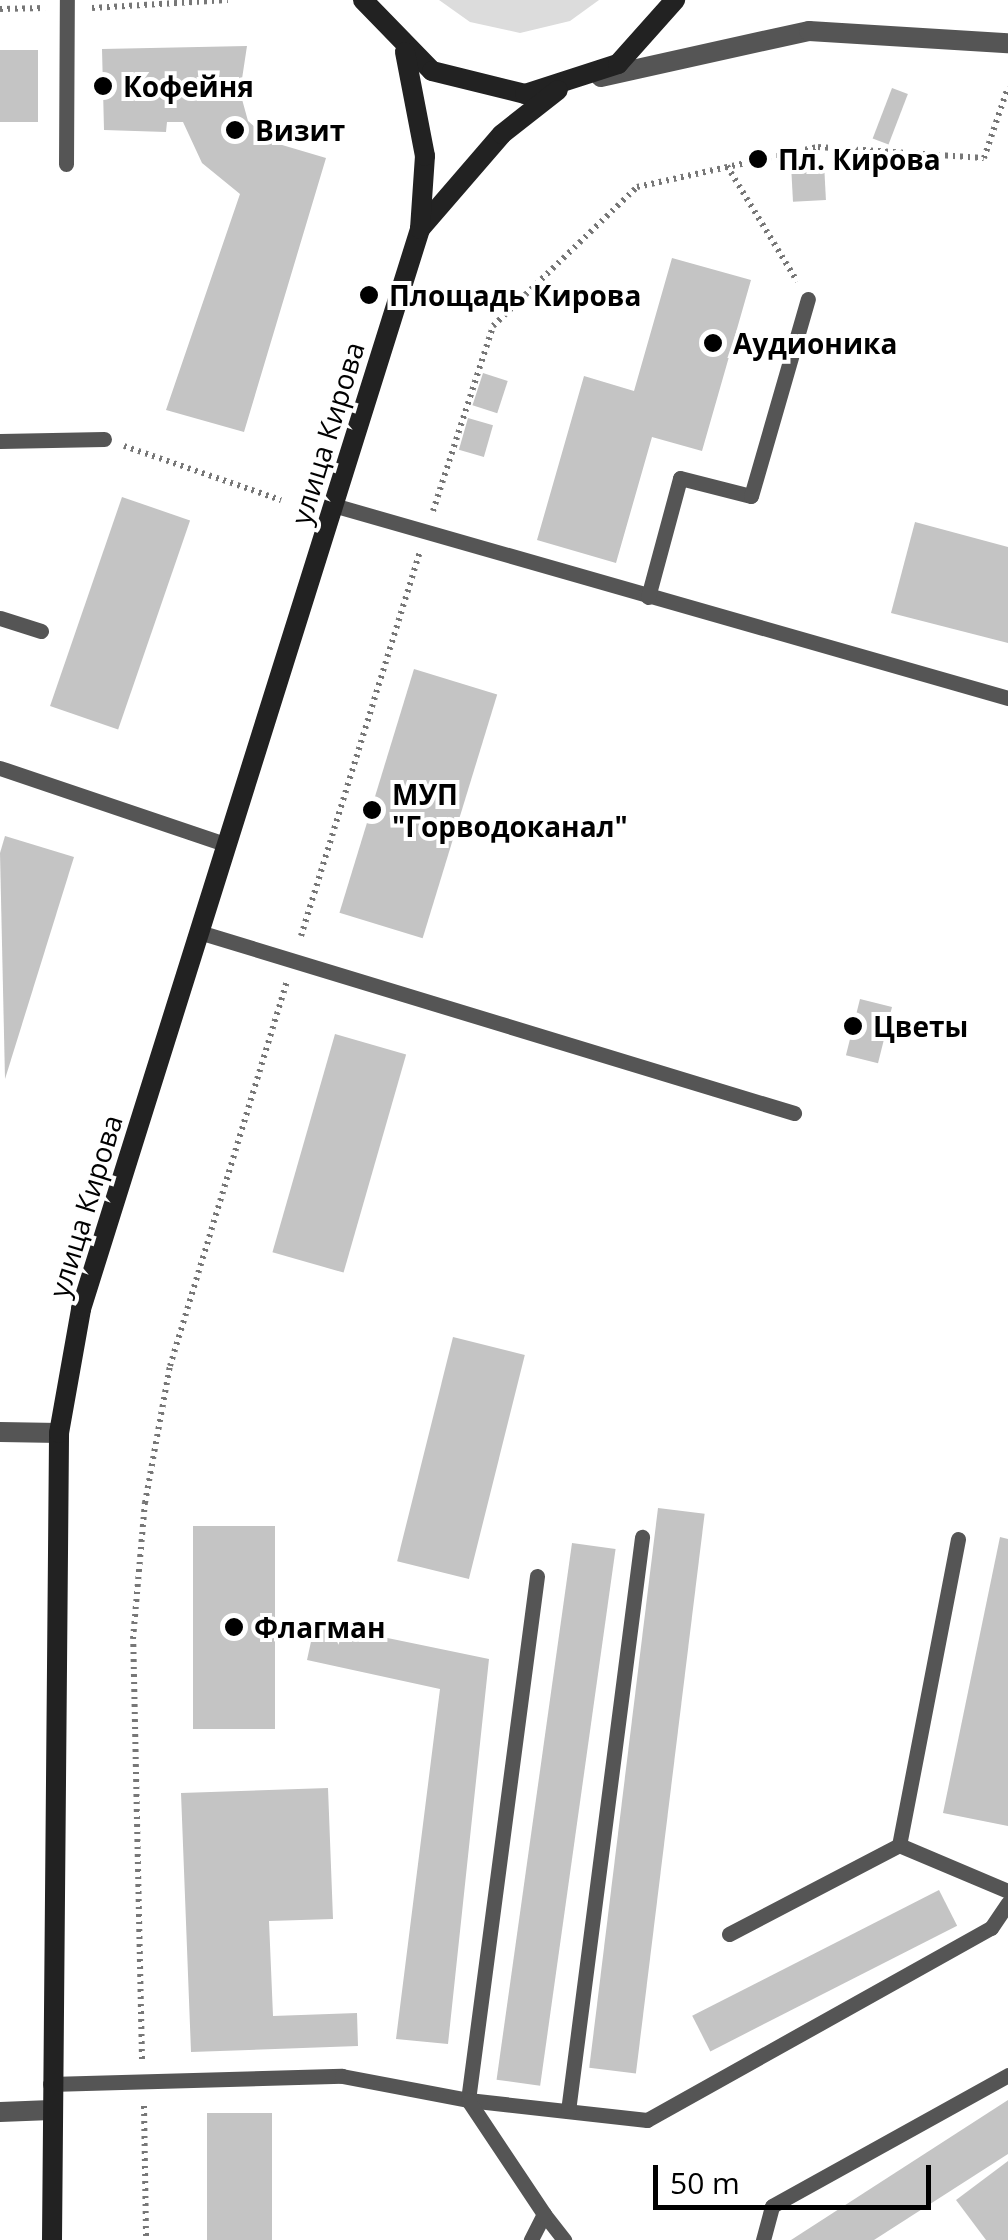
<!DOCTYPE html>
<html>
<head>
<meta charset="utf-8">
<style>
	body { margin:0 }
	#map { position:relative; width:1008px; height:2240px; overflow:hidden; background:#fff; font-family:"Open Sans",sans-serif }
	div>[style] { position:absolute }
	.green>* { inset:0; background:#dcdcdc }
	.building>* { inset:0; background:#c4c4c4; transform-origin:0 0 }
	.path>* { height:6px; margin-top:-3px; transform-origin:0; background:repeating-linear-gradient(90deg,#777 0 2.5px,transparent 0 7.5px) }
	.service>* { height:15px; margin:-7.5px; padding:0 7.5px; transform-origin:7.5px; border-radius:7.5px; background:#555 }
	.minor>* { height:20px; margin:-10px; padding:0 10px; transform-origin:10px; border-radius:10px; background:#555 }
	.tertiary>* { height:20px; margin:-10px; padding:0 10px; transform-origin:10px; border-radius:10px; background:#555 }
	.secondary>* { height:20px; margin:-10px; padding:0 10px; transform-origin:10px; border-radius:10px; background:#222 }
	.dots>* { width:28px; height:28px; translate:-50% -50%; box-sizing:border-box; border:5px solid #fff; border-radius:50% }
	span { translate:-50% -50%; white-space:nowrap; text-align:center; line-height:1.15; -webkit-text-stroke:8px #fff; paint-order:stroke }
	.poi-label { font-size:28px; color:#000; font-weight:700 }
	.left { translate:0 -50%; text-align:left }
	.street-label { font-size:28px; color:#000 }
	.scale { position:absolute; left:653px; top:2165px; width:278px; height:45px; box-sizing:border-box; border:5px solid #000; border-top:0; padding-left:12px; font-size:30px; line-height:35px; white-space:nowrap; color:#000; -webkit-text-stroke:8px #fff; paint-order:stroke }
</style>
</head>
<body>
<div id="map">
	<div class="green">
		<div style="clip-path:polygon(439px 0,599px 0,570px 21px,520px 33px,470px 22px)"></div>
	</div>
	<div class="building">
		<div style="clip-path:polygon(247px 46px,240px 92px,248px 121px,272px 142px,326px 158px,244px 432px,166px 410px,240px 194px,202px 163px,183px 122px,167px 122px,166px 132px,104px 130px,102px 49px)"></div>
		<div style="left:0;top:50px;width:38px;height:72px"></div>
		<div style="left:892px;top:88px;width:17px;height:54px;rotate:21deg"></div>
		<div style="left:824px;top:163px;width:37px;height:33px;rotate:87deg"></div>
		<div style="clip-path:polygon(672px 258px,751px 280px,702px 451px,652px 437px,616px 563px,537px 540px,584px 376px,634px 391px)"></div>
		<div style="left:483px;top:373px;width:26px;height:34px;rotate:18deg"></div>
		<div style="left:468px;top:418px;width:26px;height:33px;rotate:16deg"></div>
		<div style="left:122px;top:497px;width:72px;height:221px;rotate:19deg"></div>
		<div style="clip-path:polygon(915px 522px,1008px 547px,1008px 643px,891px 613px)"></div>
		<div style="left:414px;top:669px;width:87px;height:255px;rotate:17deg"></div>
		<div style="clip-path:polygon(5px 836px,74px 857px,5px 1079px,0 853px)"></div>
		<div style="left:860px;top:999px;width:33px;height:58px;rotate:14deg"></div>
		<div style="left:335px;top:1034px;width:74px;height:227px;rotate:16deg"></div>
		<div style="left:453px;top:1337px;width:74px;height:231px;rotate:14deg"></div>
		<div style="left:658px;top:1508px;width:47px;height:564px;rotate:7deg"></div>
		<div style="left:193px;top:1526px;width:82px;height:203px"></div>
		<div style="clip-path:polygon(1000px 1537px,1008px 1539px,1008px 1826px,943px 1813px)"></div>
		<div style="left:572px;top:1543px;width:44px;height:542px;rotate:8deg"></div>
		<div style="clip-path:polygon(315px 1623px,489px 1659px,448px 2044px,396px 2039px,440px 1689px,307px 1660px)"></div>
		<div style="clip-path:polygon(328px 1788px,333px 1919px,269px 1921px,273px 2016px,357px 2013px,358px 2046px,191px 2052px,181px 1793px)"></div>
		<div style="left:939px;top:1890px;width:40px;height:277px;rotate:63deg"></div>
		<div style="clip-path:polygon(1008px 2100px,1008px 2154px,874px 2240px,791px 2240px)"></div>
		<div style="left:272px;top:2113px;width:127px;height:65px;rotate:90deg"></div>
		<div style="clip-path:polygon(1008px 2161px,1008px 2240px,986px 2240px,956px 2200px)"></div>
	</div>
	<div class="path">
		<div style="left:92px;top:8px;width:136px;rotate:-3.4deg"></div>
		<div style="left:0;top:9px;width:45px;rotate:-1.3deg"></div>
		<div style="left:727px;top:166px;width:135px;rotate:58.7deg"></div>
		<div style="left:124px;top:446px;width:166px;rotate:19deg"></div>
		<div style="left:433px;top:511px;width:194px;rotate:-72deg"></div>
		<div style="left:493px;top:326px;width:200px;rotate:-44deg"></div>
		<div style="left:637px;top:187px;width:185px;rotate:-12.5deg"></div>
		<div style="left:818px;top:147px;width:166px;rotate:3.8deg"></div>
		<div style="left:984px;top:158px;width:75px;rotate:-71.3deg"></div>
		<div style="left:301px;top:936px;width:402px;rotate:-72.8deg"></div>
		<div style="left:142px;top:2059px;width:420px;rotate:-91.2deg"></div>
		<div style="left:133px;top:1639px;width:137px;rotate:-85deg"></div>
		<div style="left:145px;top:1503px;width:139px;rotate:-79.7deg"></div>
		<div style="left:170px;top:1366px;width:401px;rotate:-73.1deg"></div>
		<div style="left:144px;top:2106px;width:134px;rotate:89.1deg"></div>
	</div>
	<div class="service">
		<div style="left:66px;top:164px;width:164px;rotate:-89.7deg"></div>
		<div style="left:0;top:441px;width:104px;rotate:-1.1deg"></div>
		<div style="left:333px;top:505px;width:702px;rotate:15.96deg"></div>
		<div style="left:648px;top:597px;width:123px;rotate:-74.9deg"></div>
		<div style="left:680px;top:478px;width:73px;rotate:14.2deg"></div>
		<div style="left:751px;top:496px;width:205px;rotate:-73.9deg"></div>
		<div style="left:0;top:618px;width:43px;rotate:17.6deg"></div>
		<div style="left:0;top:768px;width:240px;rotate:18.7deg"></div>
		<div style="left:199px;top:932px;width:622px;rotate:16.92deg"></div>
		<div style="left:958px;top:1539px;width:312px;rotate:100.9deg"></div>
		<div style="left:899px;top:1845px;width:118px;rotate:22.9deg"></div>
		<div style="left:537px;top:1576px;width:529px;rotate:97.5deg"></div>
		<div style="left:468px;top:2100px;width:180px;rotate:6.4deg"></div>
		<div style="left:647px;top:2120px;width:394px;rotate:-29.2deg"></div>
		<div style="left:991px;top:1928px;width:30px;rotate:-56deg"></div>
		<div style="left:729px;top:1934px;width:192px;rotate:-27.6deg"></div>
		<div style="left:50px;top:2084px;width:292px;rotate:-1.6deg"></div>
		<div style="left:342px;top:2076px;width:128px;rotate:10.8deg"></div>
		<div style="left:468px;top:2100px;width:137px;rotate:56.3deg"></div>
		<div style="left:544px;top:2214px;width:29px;rotate:117deg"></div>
		<div style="left:568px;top:2111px;width:579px;rotate:-82.65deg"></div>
		<div style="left:544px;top:2214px;width:33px;rotate:52deg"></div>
		<div style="left:763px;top:2240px;width:35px;rotate:-75deg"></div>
		<div style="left:772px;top:2206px;width:270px;rotate:-29deg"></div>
	</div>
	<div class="minor">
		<div style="left:0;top:1432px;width:59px;rotate:1deg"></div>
		<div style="left:0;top:2112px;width:51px;rotate:-2.2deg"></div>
	</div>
	<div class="tertiary">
		<div style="left:601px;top:77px;width:213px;rotate:-12.5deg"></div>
		<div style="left:809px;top:31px;width:199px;rotate:3.5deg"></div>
	</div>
	<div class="secondary">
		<div style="left:363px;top:0;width:99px;rotate:45.8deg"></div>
		<div style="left:432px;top:71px;width:96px;rotate:13.9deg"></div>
		<div style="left:525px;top:94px;width:98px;rotate:-17.9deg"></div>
		<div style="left:618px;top:64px;width:86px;rotate:-48.3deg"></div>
		<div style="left:420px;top:229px;width:125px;rotate:-49.2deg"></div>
		<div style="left:502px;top:134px;width:71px;rotate:-38.2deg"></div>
		<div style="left:52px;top:2240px;width:807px;rotate:-89.5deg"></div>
		<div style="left:59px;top:1433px;width:126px;rotate:-79.9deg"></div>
		<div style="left:81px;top:1309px;width:1132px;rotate:-72.57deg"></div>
		<div style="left:420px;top:229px;width:73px;rotate:-86.1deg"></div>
		<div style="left:425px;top:156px;width:106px;rotate:-100.9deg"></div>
	</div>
	<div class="dots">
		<div style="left:103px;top:86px;background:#000"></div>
		<div style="left:235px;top:130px;background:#000"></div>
		<div style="left:758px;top:159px;background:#000"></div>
		<div style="left:369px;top:295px;background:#000"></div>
		<div style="left:713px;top:343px;background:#000"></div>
		<div style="left:372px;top:810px;background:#000"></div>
		<div style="left:853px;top:1026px;background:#000"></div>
		<div style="left:234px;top:1627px;background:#000"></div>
	</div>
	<div class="poi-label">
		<span class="left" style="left:123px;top:86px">Кофейня</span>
		<span class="left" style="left:255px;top:130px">Визит</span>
		<span class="left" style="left:778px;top:159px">Пл. Кирова</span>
		<span class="left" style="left:389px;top:295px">Площадь Кирова</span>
		<span class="left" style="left:733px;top:343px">Аудионика</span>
		<span class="left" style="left:392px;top:810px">МУП<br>"Горводоканал"</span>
		<span class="left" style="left:873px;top:1026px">Цветы</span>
		<span class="left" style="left:254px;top:1627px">Флагман</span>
	</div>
	<div class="street-label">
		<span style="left:327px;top:433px;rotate:-73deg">улица Кирова</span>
		<span style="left:85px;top:1206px;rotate:-73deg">улица Кирова</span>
	</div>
	<div class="scale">50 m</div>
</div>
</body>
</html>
